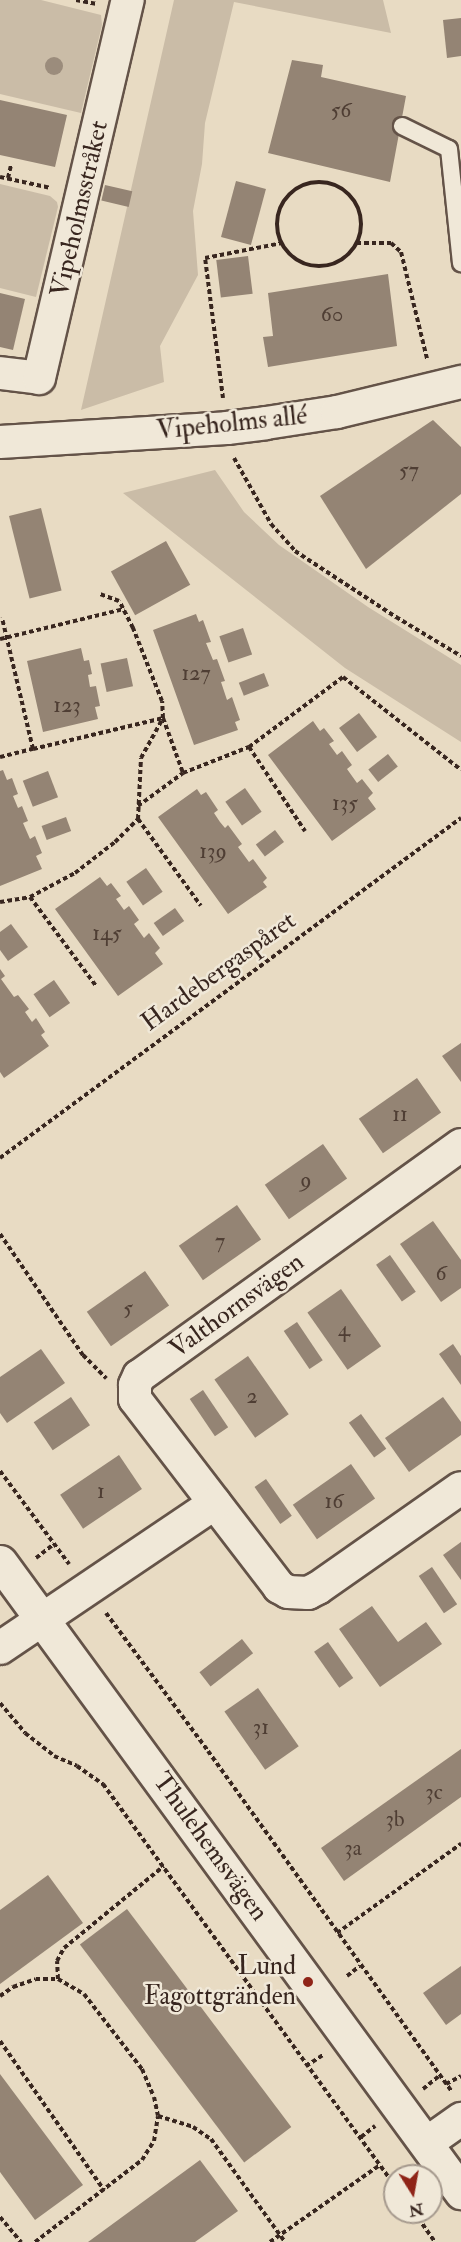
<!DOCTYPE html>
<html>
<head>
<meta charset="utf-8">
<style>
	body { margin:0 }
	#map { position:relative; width:461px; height:2242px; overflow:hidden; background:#e8dbc3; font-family:"IM FELL Double Pica",serif }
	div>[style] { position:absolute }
	.green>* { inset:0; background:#cabca7 }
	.building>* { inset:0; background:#948474; transform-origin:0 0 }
	.path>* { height:4px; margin-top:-2px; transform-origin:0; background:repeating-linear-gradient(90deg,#38261f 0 4.5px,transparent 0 7.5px) }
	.path>.ring { margin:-2px; padding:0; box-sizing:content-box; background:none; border:4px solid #38261f; border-radius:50% }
	.roads { filter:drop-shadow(2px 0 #645348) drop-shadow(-2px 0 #645348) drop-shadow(0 2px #645348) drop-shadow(0 -2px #645348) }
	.lane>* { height:16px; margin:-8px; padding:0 8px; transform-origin:8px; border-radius:8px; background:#f0e8d8 }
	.street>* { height:32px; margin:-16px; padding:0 16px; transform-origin:16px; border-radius:16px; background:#f0e8d8 }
	.secondary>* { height:33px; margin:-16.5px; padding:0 16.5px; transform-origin:16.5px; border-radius:16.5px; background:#f0e8d8 }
	.trees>* { width:18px; height:18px; margin:-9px; border-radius:50%; background:#9b8c7c }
	.dots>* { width:16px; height:16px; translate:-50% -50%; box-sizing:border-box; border:3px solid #f0e8d8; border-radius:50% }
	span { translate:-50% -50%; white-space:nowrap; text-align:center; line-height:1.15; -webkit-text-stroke:5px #f0e8d8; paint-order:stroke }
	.number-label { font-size:22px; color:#4f3e34 }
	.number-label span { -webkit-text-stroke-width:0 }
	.street-label { font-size:26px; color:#38261f }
	.poi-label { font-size:26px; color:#38261f }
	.right { translate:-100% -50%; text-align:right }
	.north { position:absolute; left:383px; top:2164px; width:60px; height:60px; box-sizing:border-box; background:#f0e8d8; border:2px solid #a69a8e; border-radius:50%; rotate:169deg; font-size:16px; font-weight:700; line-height:24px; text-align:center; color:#38261f }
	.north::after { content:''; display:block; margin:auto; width:21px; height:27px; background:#8f2418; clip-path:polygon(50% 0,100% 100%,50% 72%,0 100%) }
</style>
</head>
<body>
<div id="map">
	<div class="green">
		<div style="clip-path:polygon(0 0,41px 0,101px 15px,102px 25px,81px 113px,0 94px)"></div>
		<div style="clip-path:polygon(174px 0,383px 0,391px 33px,234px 2px,205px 123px,202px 164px,193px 211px,198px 275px,160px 346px,164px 382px,81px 410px)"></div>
		<div style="clip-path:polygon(0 184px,50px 196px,57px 202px,58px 207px,36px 297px,0 288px)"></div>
		<div style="clip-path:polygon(215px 470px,244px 512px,279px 545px,368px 607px,461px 665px,461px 742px,345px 668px,123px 493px)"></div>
	</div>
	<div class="building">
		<div style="clip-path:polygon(461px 18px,461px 56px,447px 58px,443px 20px)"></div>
		<div style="clip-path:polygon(292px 60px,323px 65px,321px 77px,406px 96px,390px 182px,268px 153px)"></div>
		<div style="clip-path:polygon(0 100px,67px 115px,55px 167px,0 155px)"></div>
		<div style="left:236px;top:181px;width:31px;height:58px;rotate:15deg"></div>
		<div style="left:105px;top:185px;width:28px;height:16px;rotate:13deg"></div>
		<div style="left:248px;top:256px;width:38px;height:32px;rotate:83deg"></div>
		<div style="clip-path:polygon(388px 274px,397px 346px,268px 367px,263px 337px,273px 336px,268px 293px)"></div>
		<div style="clip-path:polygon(0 293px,25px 299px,13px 350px,0 347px)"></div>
		<div style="clip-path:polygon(433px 420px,461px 447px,461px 494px,366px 569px,320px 496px)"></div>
		<div style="left:41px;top:508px;width:85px;height:33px;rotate:76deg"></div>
		<div style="left:166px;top:541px;width:50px;height:63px;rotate:61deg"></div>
		<div style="clip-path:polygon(196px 614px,199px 622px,203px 620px,211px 642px,206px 643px,213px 660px,217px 659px,225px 681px,221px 682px,227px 700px,232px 697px,240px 720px,235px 722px,238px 730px,194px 745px,153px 630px)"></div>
		<div style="left:243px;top:628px;width:28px;height:25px;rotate:71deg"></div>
		<div style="clip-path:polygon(81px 648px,84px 661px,89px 660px,92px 674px,88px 675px,90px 687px,96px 686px,100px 706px,95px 707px,98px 719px,43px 732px,27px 661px)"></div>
		<div style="left:127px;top:658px;width:29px;height:27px;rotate:78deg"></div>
		<div style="left:264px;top:673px;width:14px;height:27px;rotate:69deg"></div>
		<div style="left:359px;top:713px;width:30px;height:25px;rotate:53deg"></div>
		<div style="clip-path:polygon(313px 721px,320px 731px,324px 728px,334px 741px,329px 744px,337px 755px,342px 751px,352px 765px,347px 769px,357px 783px,362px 779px,373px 793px,368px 798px,376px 809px,332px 841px,268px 755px)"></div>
		<div style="left:388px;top:754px;width:16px;height:25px;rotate:52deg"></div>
		<div style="clip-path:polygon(3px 770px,7px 780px,12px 778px,18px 794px,13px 796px,18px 808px,22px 806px,28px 821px,23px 823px,30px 839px,35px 836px,42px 853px,36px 856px,42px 869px,0 886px,0 771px)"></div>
		<div style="left:48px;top:771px;width:28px;height:27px;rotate:69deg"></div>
		<div style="left:245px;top:788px;width:29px;height:24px;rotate:55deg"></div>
		<div style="clip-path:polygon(197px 789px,201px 795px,206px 792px,218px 810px,214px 813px,220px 822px,225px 828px,228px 825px,242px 844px,238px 847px,249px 862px,253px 859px,267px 878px,263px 882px,267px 887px,228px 914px,158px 817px)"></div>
		<div style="left:66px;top:817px;width:15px;height:26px;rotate:70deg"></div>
		<div style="left:275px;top:830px;width:15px;height:24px;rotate:53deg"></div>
		<div style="left:146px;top:868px;width:29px;height:24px;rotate:55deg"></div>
		<div style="clip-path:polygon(100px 877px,107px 886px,111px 883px,121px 896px,116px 899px,124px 910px,129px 906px,139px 920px,134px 924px,144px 938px,149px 933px,160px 948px,155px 953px,163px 964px,118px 996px,55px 909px)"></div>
		<div style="left:175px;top:908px;width:16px;height:26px;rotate:55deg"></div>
		<div style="clip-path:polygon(11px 924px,28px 947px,8px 961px,0 950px,0 932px)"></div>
		<div style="clip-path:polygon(0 969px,5px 976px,1px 979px,14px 997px,18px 995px,29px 1009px,25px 1012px,32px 1022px,36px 1018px,45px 1032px,41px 1035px,49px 1046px,4px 1078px,0 1072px)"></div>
		<div style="left:54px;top:980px;width:28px;height:25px;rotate:55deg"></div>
		<div style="clip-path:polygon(461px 1043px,461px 1082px,442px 1056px)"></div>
		<div style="left:417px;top:1078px;width:42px;height:71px;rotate:55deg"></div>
		<div style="left:323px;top:1144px;width:42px;height:71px;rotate:55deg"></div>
		<div style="left:237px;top:1205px;width:42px;height:71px;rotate:55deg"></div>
		<div style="clip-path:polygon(433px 1221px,461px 1260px,461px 1288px,441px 1302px,400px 1244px)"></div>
		<div style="left:390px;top:1255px;width:45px;height:17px;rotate:55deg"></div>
		<div style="left:145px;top:1271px;width:42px;height:71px;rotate:55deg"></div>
		<div style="left:341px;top:1289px;width:70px;height:41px;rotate:55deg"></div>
		<div style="left:297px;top:1322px;width:46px;height:16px;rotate:56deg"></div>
		<div style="clip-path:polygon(453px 1344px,461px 1356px,461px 1385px,439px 1354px)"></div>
		<div style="clip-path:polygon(41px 1349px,65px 1383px,7px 1423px,0 1413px,0 1377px)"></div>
		<div style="left:248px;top:1356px;width:71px;height:41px;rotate:55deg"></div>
		<div style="left:203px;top:1390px;width:45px;height:16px;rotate:56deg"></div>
		<div style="left:71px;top:1397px;width:34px;height:45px;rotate:56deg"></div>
		<div style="clip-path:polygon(443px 1397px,461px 1422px,461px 1435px,409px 1472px,385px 1438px)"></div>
		<div style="left:361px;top:1414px;width:43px;height:15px;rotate:54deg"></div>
		<div style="left:119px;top:1455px;width:41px;height:71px;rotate:56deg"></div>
		<div style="left:351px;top:1464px;width:42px;height:71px;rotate:55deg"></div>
		<div style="left:266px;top:1479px;width:45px;height:14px;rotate:55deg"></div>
		<div style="clip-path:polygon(461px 1542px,461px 1580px,443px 1555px)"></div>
		<div style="left:432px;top:1567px;width:45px;height:16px;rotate:56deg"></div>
		<div style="clip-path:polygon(372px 1606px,398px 1642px,426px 1622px,442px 1644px,380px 1687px,339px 1629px)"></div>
		<div style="left:242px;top:1639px;width:18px;height:54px;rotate:52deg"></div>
		<div style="left:328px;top:1642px;width:44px;height:17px;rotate:55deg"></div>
		<div style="left:258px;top:1688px;width:71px;height:41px;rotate:55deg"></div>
		<div style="clip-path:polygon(461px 1749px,461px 1797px,344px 1881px,321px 1848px)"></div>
		<div style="clip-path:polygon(48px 1875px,83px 1923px,0 1984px,0 1910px)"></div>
		<div style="left:127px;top:1909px;width:273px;height:59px;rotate:53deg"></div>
		<div style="clip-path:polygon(461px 1966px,461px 2014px,446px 2025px,423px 1993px)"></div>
		<div style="clip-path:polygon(0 2074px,83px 2185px,35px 2220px,0 2172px)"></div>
		<div style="clip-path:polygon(200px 2160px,238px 2211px,195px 2242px,88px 2242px)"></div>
	</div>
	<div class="path">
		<div style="left:76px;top:0;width:20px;rotate:11deg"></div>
		<div style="left:0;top:177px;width:52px;rotate:12.2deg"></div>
		<div style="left:8px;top:178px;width:13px;rotate:-77deg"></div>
		<div class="ring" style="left:277px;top:182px;width:80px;height:80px"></div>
		<div style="left:357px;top:243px;width:34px"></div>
		<div style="left:391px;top:243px;width:13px;rotate:42deg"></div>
		<div style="left:401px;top:252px;width:110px;rotate:76.3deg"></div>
		<div style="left:223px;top:398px;width:141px;rotate:-97.3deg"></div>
		<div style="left:205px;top:258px;width:78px;rotate:-11deg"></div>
		<div style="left:234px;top:458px;width:76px;rotate:60.7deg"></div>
		<div style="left:271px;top:524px;width:36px;rotate:48deg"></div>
		<div style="left:295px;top:551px;width:121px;rotate:33.2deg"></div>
		<div style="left:396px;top:617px;width:76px;rotate:31deg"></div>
		<div style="left:0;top:639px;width:128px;rotate:-13.6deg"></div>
		<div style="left:249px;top:747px;width:101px;rotate:56.3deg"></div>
		<div style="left:33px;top:749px;width:134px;rotate:-13.4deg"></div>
		<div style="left:163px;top:718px;width:59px;rotate:70deg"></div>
		<div style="left:0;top:757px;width:34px;rotate:-14deg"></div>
		<div style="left:33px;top:749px;width:135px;rotate:-103.3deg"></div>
		<div style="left:138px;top:806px;width:56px;rotate:-36.3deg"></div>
		<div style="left:183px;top:773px;width:71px;rotate:-21.5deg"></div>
		<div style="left:249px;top:747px;width:117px;rotate:-36.7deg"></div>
		<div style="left:343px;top:677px;width:150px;rotate:38.2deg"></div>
		<div style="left:138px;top:819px;width:107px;rotate:54.1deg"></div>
		<div style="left:30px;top:897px;width:111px;rotate:53.4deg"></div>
		<div style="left:0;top:902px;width:30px;rotate:-9deg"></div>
		<div style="left:30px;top:897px;width:51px;rotate:-28.1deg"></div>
		<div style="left:75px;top:873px;width:51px;rotate:-37.8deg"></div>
		<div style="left:115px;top:842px;width:33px;rotate:-45deg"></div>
		<div style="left:138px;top:819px;width:61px;rotate:-87.2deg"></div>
		<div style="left:141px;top:758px;width:46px;rotate:-61.2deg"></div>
		<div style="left:163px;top:718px;width:17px;rotate:-93deg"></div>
		<div style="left:162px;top:701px;width:79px;rotate:-111.7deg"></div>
		<div style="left:133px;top:628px;width:30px;rotate:-117deg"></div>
		<div style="left:119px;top:601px;width:20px;rotate:-160deg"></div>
		<div style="left:0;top:1158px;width:573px;rotate:-36.41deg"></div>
		<div style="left:0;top:1234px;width:147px;rotate:55.6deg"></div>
		<div style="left:83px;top:1355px;width:33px;rotate:45deg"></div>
		<div style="left:0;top:1471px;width:116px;rotate:53.4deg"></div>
		<div style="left:36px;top:1558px;width:23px;rotate:-38deg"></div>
		<div style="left:106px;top:1613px;width:172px;rotate:53.5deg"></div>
		<div style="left:208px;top:1751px;width:418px;rotate:54.4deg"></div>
		<div style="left:0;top:1703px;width:39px;rotate:50deg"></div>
		<div style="left:25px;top:1733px;width:37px;rotate:38deg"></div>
		<div style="left:54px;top:1756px;width:25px;rotate:23deg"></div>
		<div style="left:77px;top:1766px;width:32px;rotate:35deg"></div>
		<div style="left:103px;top:1784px;width:497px;rotate:54deg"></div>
		<div style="left:337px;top:1933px;width:153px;rotate:-35.7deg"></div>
		<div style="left:347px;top:1976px;width:16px;rotate:-38deg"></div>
		<div style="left:58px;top:1979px;width:18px;rotate:-93deg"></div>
		<div style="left:57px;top:1961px;width:15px;rotate:-62deg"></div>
		<div style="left:64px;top:1948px;width:129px;rotate:-39.4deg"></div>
		<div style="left:0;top:1996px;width:16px;rotate:-35deg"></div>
		<div style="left:13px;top:1987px;width:24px;rotate:-19deg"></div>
		<div style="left:36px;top:1979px;width:22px"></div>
		<div style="left:58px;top:1979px;width:30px;rotate:30deg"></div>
		<div style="left:84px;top:1994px;width:95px;rotate:52.3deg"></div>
		<div style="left:142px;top:2069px;width:30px;rotate:67deg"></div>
		<div style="left:154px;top:2097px;width:19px;rotate:78deg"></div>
		<div style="left:158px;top:2116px;width:37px;rotate:17deg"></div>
		<div style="left:193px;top:2127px;width:22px;rotate:34deg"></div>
		<div style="left:211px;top:2139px;width:127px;rotate:54.3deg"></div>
		<div style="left:0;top:2041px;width:182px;rotate:55.1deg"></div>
		<div style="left:306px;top:2066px;width:20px;rotate:-33deg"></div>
		<div style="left:446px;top:2084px;width:17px;rotate:-28deg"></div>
		<div style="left:423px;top:2089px;width:21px;rotate:-39deg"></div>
		<div style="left:361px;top:2137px;width:18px;rotate:-38deg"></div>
		<div style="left:414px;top:2212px;width:37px;rotate:55deg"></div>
		<div style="left:0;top:2217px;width:33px;rotate:50deg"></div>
		<div style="left:35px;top:2242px;width:135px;rotate:-37.5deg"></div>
		<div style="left:142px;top:2160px;width:22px;rotate:-58deg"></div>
		<div style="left:154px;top:2141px;width:25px;rotate:-81deg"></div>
		<div style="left:270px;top:2242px;width:134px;rotate:-35deg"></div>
	</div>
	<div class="roads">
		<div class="lane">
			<div style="left:402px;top:126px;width:52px;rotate:26.1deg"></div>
			<div style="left:449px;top:149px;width:115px;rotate:84deg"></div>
		</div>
		<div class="street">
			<div style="left:0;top:373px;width:39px;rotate:7deg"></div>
			<div style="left:39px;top:378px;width:388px;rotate:-76.8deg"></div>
			<div style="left:0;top:442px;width:227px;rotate:-3.5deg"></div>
			<div style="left:227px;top:428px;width:39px;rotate:-7deg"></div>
			<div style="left:266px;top:423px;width:72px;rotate:-8.8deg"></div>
			<div style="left:337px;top:412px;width:128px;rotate:-13.6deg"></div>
			<div style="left:461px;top:1145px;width:396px;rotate:144.3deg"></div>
			<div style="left:139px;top:1376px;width:10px;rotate:114deg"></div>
			<div style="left:135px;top:1385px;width:14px;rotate:90deg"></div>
			<div style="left:135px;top:1399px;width:237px;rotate:52.5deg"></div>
			<div style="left:279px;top:1587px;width:10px;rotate:29deg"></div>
			<div style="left:288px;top:1592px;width:20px;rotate:3deg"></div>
			<div style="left:308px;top:1593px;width:11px;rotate:-27deg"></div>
			<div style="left:318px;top:1588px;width:174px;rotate:-35deg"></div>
			<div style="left:0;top:1648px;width:259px;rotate:-34deg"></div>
			<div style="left:427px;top:2143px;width:42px;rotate:-35.2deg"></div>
		</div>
		<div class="secondary">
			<div style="left:0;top:1562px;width:781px;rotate:53.81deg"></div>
		</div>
	</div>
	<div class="trees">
		<div style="left:54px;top:66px"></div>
	</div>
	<div class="dots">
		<div style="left:308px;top:1982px;background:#8f2418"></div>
	</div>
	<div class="number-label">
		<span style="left:341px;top:111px">56</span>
		<span style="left:332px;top:315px">60</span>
		<span style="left:409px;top:471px">57</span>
		<span style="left:196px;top:674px">127</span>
		<span style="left:67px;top:706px">123</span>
		<span style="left:345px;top:804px">135</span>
		<span style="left:213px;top:852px">139</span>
		<span style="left:107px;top:934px">145</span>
		<span style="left:400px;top:1115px">11</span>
		<span style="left:306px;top:1181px">9</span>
		<span style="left:220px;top:1242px">7</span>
		<span style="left:441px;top:1274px">6</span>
		<span style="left:128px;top:1309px">5</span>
		<span style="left:344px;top:1330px">4</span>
		<span style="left:252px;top:1397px">2</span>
		<span style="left:101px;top:1492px">1</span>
		<span style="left:334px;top:1502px">16</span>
		<span style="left:261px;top:1728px">31</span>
		<span style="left:434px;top:1793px">3c</span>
		<span style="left:395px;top:1820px">3b</span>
		<span style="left:353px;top:1849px">3a</span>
	</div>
	<div class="street-label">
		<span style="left:80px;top:209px;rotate:-77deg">Vipeholmsstråket</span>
		<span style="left:232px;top:424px;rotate:-6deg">Vipeholms allé</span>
		<span style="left:219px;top:972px;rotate:-36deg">Hardebergaspåret</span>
		<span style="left:237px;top:1306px;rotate:-36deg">Valthornsvägen</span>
		<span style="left:210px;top:1847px;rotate:54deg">Thulehemsvägen</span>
	</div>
	<div class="poi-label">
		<span class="right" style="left:296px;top:1982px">Lund<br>Fagottgränden</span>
	</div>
	<div class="north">N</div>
</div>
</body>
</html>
